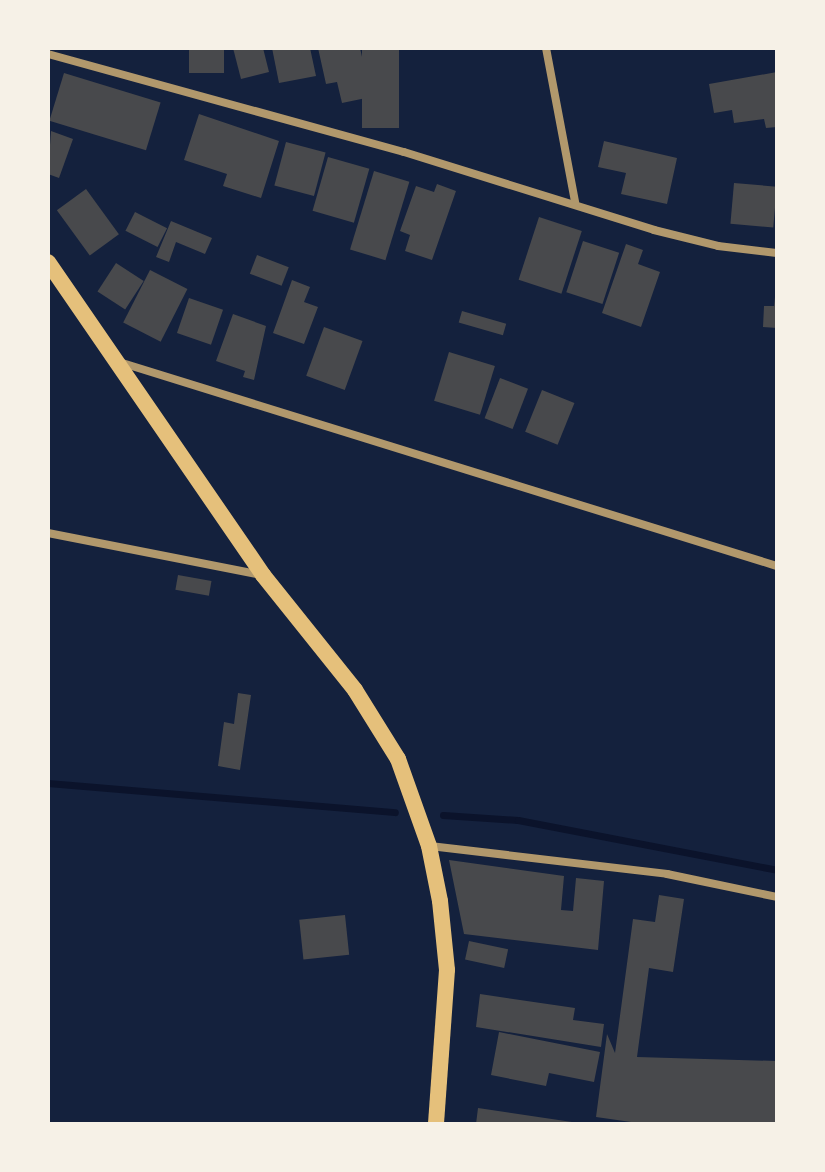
<!DOCTYPE html>
<html>
<head>
<meta charset="utf-8">
<style>
	body { margin:0 }
	#map { position:relative; width:825px; height:1172px; overflow:hidden; background:#14213d; font-family:Raleway,sans-serif }
	div>[style] { position:absolute }
	.stream>* { height:7px; margin:-3.5px; padding:0 3.5px; transform-origin:3.5px; border-radius:3.5px; background:#0b132b }
	.building>* { inset:0; background:#48494c; transform-origin:0 0 }
	.minor>* { height:8px; margin:-4px; padding:0 4px; transform-origin:4px; border-radius:4px; background:#b1986c }
	.secondary>* { height:16px; margin:-8px; padding:0 8px; transform-origin:8px; border-radius:8px; background:#e5c07b }
	span { translate:-50% -50%; white-space:nowrap; text-align:center; line-height:1.15; -webkit-text-stroke:6px #f6f1e7; paint-order:stroke }
	.frame { position:absolute; inset:0; border:50px solid #f6f1e7; pointer-events:none }
</style>
</head>
<body>
<div id="map">
	<div class="stream">
		<div style="left:48px;top:783px;width:348px;rotate:4.8deg"></div>
		<div style="left:443px;top:815px;width:75px;rotate:3.8deg"></div>
		<div style="left:518px;top:820px;width:264px;rotate:10.9deg"></div>
	</div>
	<div class="building">
		<div style="left:189px;top:48px;width:35px;height:25px"></div>
		<div style="clip-path:polygon(233px 48px,263px 48px,269px 72px,241px 79px)"></div>
		<div style="clip-path:polygon(272px 48px,310px 48px,316px 76px,279px 83px)"></div>
		<div style="clip-path:polygon(318px 48px,360px 48px,371px 97px,342px 103px,337px 82px,326px 84px)"></div>
		<div style="left:362px;top:48px;width:37px;height:80px"></div>
		<div style="clip-path:polygon(777px 72px,777px 127px,766px 128px,764px 119px,734px 123px,732px 110px,714px 113px,709px 84px)"></div>
		<div style="left:64px;top:73px;width:101px;height:50px;rotate:17deg"></div>
		<div style="clip-path:polygon(199px 114px,279px 141px,261px 198px,223px 186px,227px 174px,184px 160px)"></div>
		<div style="clip-path:polygon(51px 131px,73px 139px,59px 178px,48px 174px)"></div>
		<div style="clip-path:polygon(604px 141px,677px 158px,667px 204px,621px 194px,626px 173px,598px 167px)"></div>
		<div style="left:286px;top:142px;width:41px;height:45px;rotate:15deg"></div>
		<div style="left:328px;top:157px;width:43px;height:56px;rotate:16deg"></div>
		<div style="left:374px;top:171px;width:37px;height:82px;rotate:17deg"></div>
		<div style="left:734px;top:183px;width:43px;height:41px;rotate:5deg"></div>
		<div style="clip-path:polygon(437px 184px,456px 191px,432px 260px,405px 251px,410px 235px,400px 231px,416px 186px,434px 192px)"></div>
		<div style="left:86px;top:189px;width:56px;height:36px;rotate:54deg"></div>
		<div style="left:135px;top:212px;width:36px;height:21px;rotate:27deg"></div>
		<div style="left:539px;top:217px;width:45px;height:66px;rotate:18deg"></div>
		<div style="clip-path:polygon(171px 221px,212px 238px,205px 254px,176px 242px,169px 262px,156px 257px)"></div>
		<div style="left:583px;top:241px;width:38px;height:54px;rotate:18deg"></div>
		<div style="clip-path:polygon(626px 244px,643px 250px,638px 264px,660px 272px,641px 327px,602px 313px)"></div>
		<div style="left:257px;top:255px;width:34px;height:20px;rotate:21deg"></div>
		<div style="left:116px;top:263px;width:33px;height:34px;rotate:33deg"></div>
		<div style="left:150px;top:270px;width:42px;height:59px;rotate:27deg"></div>
		<div style="clip-path:polygon(292px 280px,310px 287px,304px 302px,318px 307px,304px 344px,273px 333px)"></div>
		<div style="clip-path:polygon(774px 297px,777px 328px,763px 327px,764px 306px,774px 306px)"></div>
		<div style="left:189px;top:298px;width:36px;height:37px;rotate:19deg"></div>
		<div style="left:462px;top:311px;width:46px;height:12px;rotate:16deg"></div>
		<div style="clip-path:polygon(233px 314px,266px 326px,254px 380px,243px 377px,245px 371px,216px 361px)"></div>
		<div style="left:324px;top:327px;width:41px;height:52px;rotate:20deg"></div>
		<div style="left:449px;top:352px;width:48px;height:51px;rotate:17deg"></div>
		<div style="left:500px;top:378px;width:30px;height:43px;rotate:21deg"></div>
		<div style="left:542px;top:390px;width:35px;height:45px;rotate:22deg"></div>
		<div style="left:178px;top:575px;width:34px;height:15px;rotate:10deg"></div>
		<div style="clip-path:polygon(238px 693px,251px 695px,240px 770px,218px 766px,224px 722px,234px 724px)"></div>
		<div style="clip-path:polygon(449px 860px,564px 876px,561px 910px,573px 911px,576px 878px,604px 881px,598px 950px,464px 934px)"></div>
		<div style="clip-path:polygon(659px 895px,684px 899px,673px 972px,649px 968px,637px 1057px,777px 1061px,777px 1124px,645px 1124px,596px 1117px,607px 1034px,615px 1053px,633px 919px,655px 922px)"></div>
		<div style="left:345px;top:915px;width:40px;height:46px;rotate:84deg"></div>
		<div style="left:469px;top:941px;width:40px;height:19px;rotate:12deg"></div>
		<div style="clip-path:polygon(480px 994px,575px 1008px,573px 1020px,604px 1024px,601px 1047px,476px 1027px)"></div>
		<div style="clip-path:polygon(499px 1032px,600px 1052px,594px 1082px,549px 1073px,546px 1086px,491px 1075px)"></div>
		<div style="clip-path:polygon(478px 1108px,572px 1122px,572px 1124px,476px 1124px)"></div>
	</div>
	<div class="minor">
		<div style="left:546px;top:48px;width:157px;rotate:79.3deg"></div>
		<div style="left:48px;top:54px;width:369px;rotate:15.4deg"></div>
		<div style="left:404px;top:152px;width:262px;rotate:17.3deg"></div>
		<div style="left:654px;top:230px;width:66px;rotate:14deg"></div>
		<div style="left:718px;top:246px;width:59px;rotate:6.8deg"></div>
		<div style="left:119px;top:362px;width:689px;rotate:17.23deg"></div>
		<div style="left:48px;top:533px;width:218px;rotate:11.1deg"></div>
		<div style="left:430px;top:846px;width:239px;rotate:6.7deg"></div>
		<div style="left:667px;top:874px;width:112px;rotate:11.8deg"></div>
	</div>
	<div class="secondary">
		<div style="left:48px;top:262px;width:380px;rotate:55.5deg"></div>
		<div style="left:263px;top:575px;width:147px;rotate:51.3deg"></div>
		<div style="left:355px;top:690px;width:81px;rotate:58.1deg"></div>
		<div style="left:398px;top:759px;width:92px;rotate:70.4deg"></div>
		<div style="left:429px;top:846px;width:56px;rotate:78.7deg"></div>
		<div style="left:440px;top:901px;width:69px;rotate:84.2deg"></div>
		<div style="left:447px;top:970px;width:154px;rotate:94.1deg"></div>
	</div>
	<div class="frame"></div>
</div>
</body>
</html>
